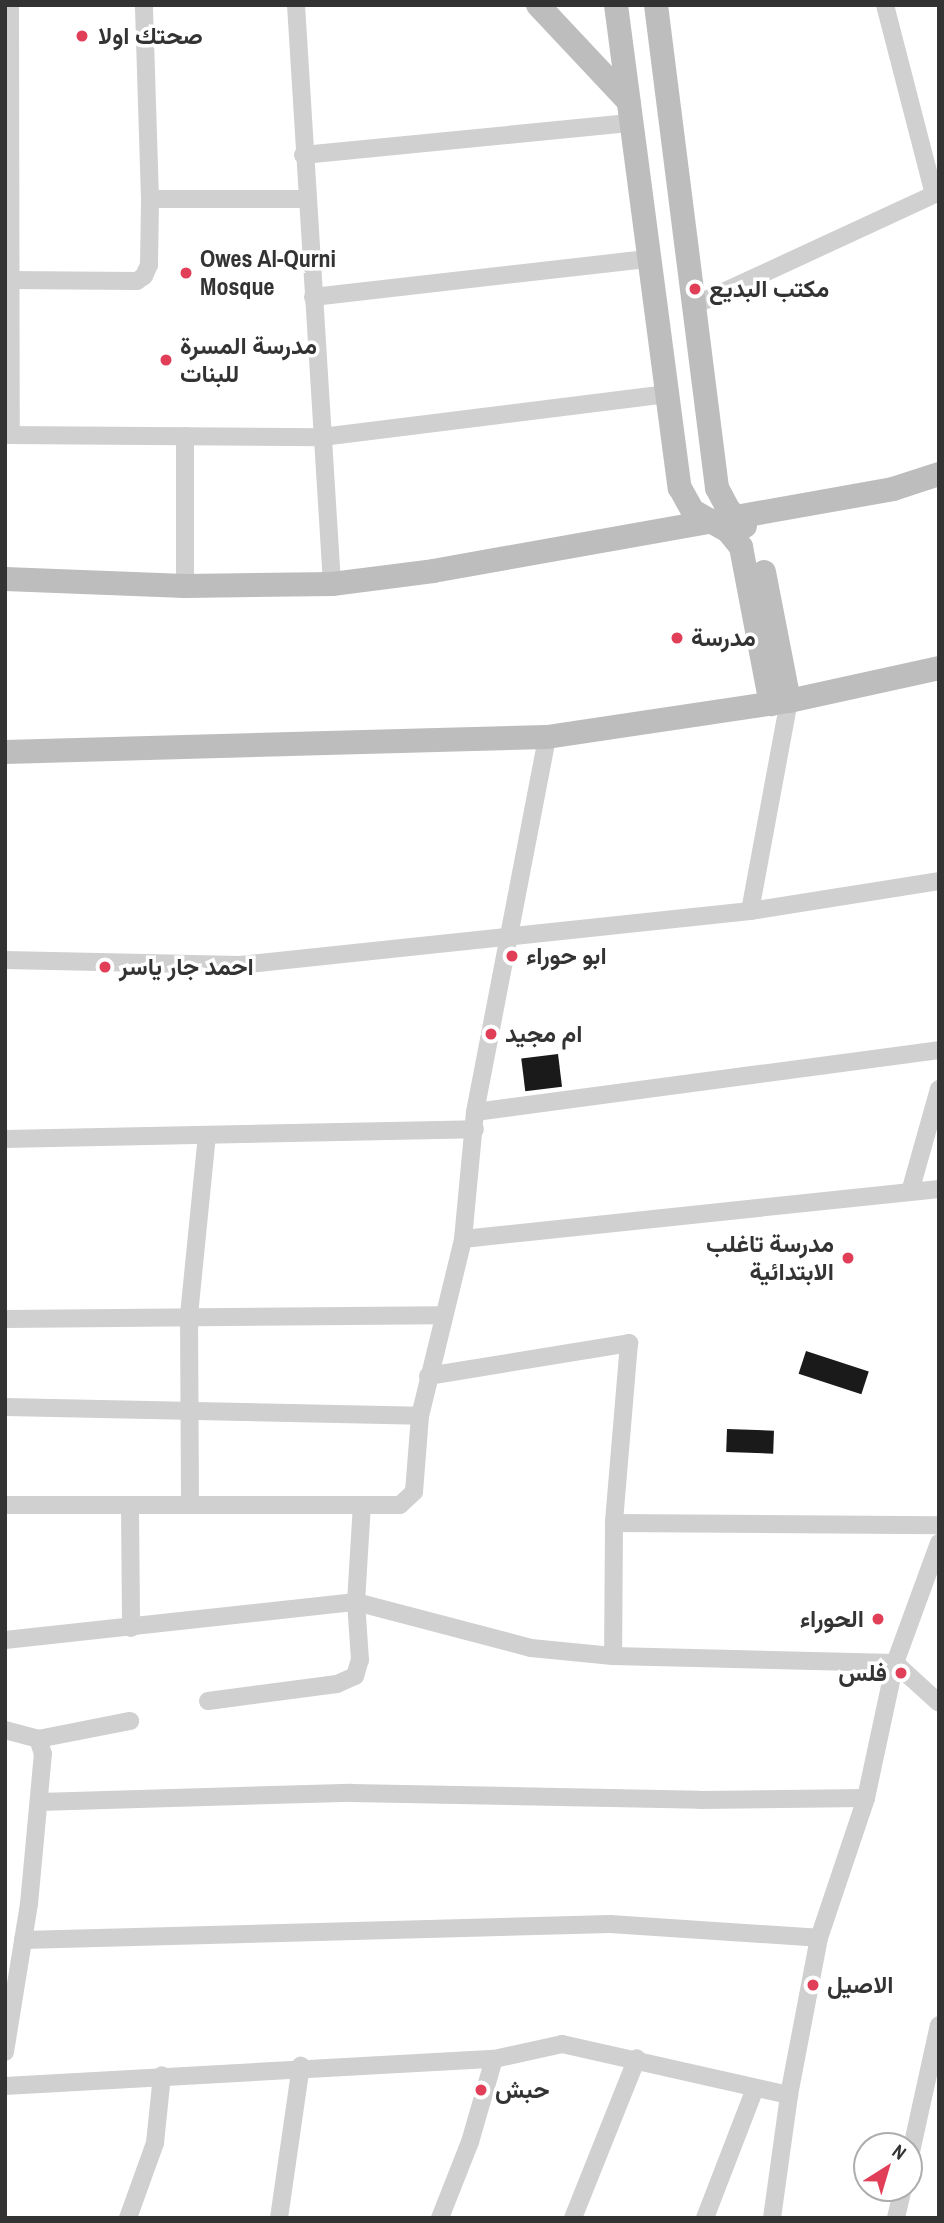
<!DOCTYPE html>
<html>
<head>
<meta charset="utf-8">
<style>
	body { margin:0 }
	#map { position:relative; width:944px; height:2223px; overflow:hidden; background:#fff; font-family:"Archivo Narrow",Vazirmatn,sans-serif }
	div>[style] { position:absolute }
	.building>* { inset:0; background:#1a1a1a; transform-origin:0 0 }
	.street>* { height:18px; margin:-9px; padding:0 9px; transform-origin:9px; border-radius:9px; background:#d0d0d0 }
	.secondary>* { height:24px; margin:-12px; padding:0 12px; transform-origin:12px; border-radius:12px; background:#bdbdbd }
	.dots>* { width:19px; height:19px; translate:-50% -50%; box-sizing:border-box; border:4px solid #fff; border-radius:50% }
	span { translate:-50% -50%; white-space:nowrap; text-align:center; line-height:1.15; -webkit-text-stroke:7px #fff; paint-order:stroke }
	.poi-label { font-size:24px; color:#333; font-weight:700 }
	.left { translate:0 -50%; text-align:left }
	.right { translate:-100% -50%; text-align:right }
	.frame { position:absolute; inset:0; border:7px solid #333; pointer-events:none }
	.north { position:absolute; left:853px; top:2132px; width:70px; height:70px; box-sizing:border-box; background:#fff; border:2px solid #adadad; border-radius:50%; rotate:37deg; font-size:19px; font-weight:700; line-height:28px; text-align:center; color:#333 }
	.north::after { content:''; display:block; margin:auto; width:24px; height:32px; background:#e13e58; clip-path:polygon(50% 0,100% 100%,50% 72%,0 100%) }
</style>
</head>
<body>
<div id="map">
	<div class="building">
		<div style="left:558px;top:1054px;width:33px;height:37px;rotate:83deg"></div>
		<div style="left:806px;top:1351px;width:66px;height:24px;rotate:18deg"></div>
		<div style="left:727px;top:1429px;width:47px;height:23px;rotate:2deg"></div>
	</div>
	<div class="street">
		<div style="left:10px;top:5px;width:430px;rotate:89.9deg"></div>
		<div style="left:296px;top:5px;width:580px;rotate:86.44deg"></div>
		<div style="left:885px;top:5px;width:195px;rotate:75.5deg"></div>
		<div style="left:303px;top:155px;width:330px;rotate:-5.6deg"></div>
		<div style="left:150px;top:199px;width:156px"></div>
		<div style="left:9px;top:280px;width:128px;rotate:0.4deg"></div>
		<div style="left:137px;top:281px;width:9px;rotate:-36deg"></div>
		<div style="left:144px;top:276px;width:12px;rotate:-66deg"></div>
		<div style="left:149px;top:265px;width:66px;rotate:-89.1deg"></div>
		<div style="left:150px;top:199px;width:194px;rotate:-91.8deg"></div>
		<div style="left:313px;top:297px;width:338px;rotate:-6.5deg"></div>
		<div style="left:695px;top:305px;width:269px;rotate:-24.8deg"></div>
		<div style="left:5px;top:435px;width:317px;rotate:0.4deg"></div>
		<div style="left:322px;top:437px;width:348px;rotate:-7.1deg"></div>
		<div style="left:185px;top:436px;width:150px;rotate:90deg"></div>
		<div style="left:750px;top:911px;width:214px;rotate:-79.5deg"></div>
		<div style="left:5px;top:960px;width:235px;rotate:1.2deg"></div>
		<div style="left:240px;top:965px;width:513px;rotate:-6.04deg"></div>
		<div style="left:750px;top:911px;width:191px;rotate:-9deg"></div>
		<div style="left:475px;top:1112px;width:468px;rotate:-7.6deg"></div>
		<div style="left:5px;top:1139px;width:470px;rotate:-1.2deg"></div>
		<div style="left:910px;top:1192px;width:107px;rotate:-74.3deg"></div>
		<div style="left:463px;top:1239px;width:479px;rotate:-6deg"></div>
		<div style="left:5px;top:1319px;width:437px;rotate:-0.5deg"></div>
		<div style="left:428px;top:1376px;width:204px;rotate:-9.3deg"></div>
		<div style="left:629px;top:1343px;width:181px;rotate:94.8deg"></div>
		<div style="left:614px;top:1523px;width:133px;rotate:90.4deg"></div>
		<div style="left:5px;top:1407px;width:415px;rotate:1.2deg"></div>
		<div style="left:190px;top:1503px;width:188px;rotate:-90.3deg"></div>
		<div style="left:189px;top:1315px;width:180px;rotate:-84.3deg"></div>
		<div style="left:5px;top:1505px;width:395px"></div>
		<div style="left:400px;top:1505px;width:19px;rotate:-43deg"></div>
		<div style="left:414px;top:1492px;width:76px;rotate:-85.5deg"></div>
		<div style="left:420px;top:1416px;width:182px;rotate:-76.3deg"></div>
		<div style="left:463px;top:1239px;width:128px;rotate:-84.6deg"></div>
		<div style="left:475px;top:1112px;width:382px;rotate:-79.1deg"></div>
		<div style="left:130px;top:1506px;width:122px;rotate:89.5deg"></div>
		<div style="left:614px;top:1523px;width:325px;rotate:0.4deg"></div>
		<div style="left:5px;top:1640px;width:353px;rotate:-6.2deg"></div>
		<div style="left:356px;top:1602px;width:181px;rotate:14.7deg"></div>
		<div style="left:531px;top:1648px;width:82px;rotate:5.6deg"></div>
		<div style="left:613px;top:1656px;width:282px;rotate:1.4deg"></div>
		<div style="left:895px;top:1663px;width:59px;rotate:42.3deg"></div>
		<div style="left:208px;top:1701px;width:130px;rotate:-7.5deg"></div>
		<div style="left:337px;top:1684px;width:20px;rotate:-24deg"></div>
		<div style="left:355px;top:1676px;width:17px;rotate:-73deg"></div>
		<div style="left:360px;top:1660px;width:58px;rotate:-93.9deg"></div>
		<div style="left:356px;top:1602px;width:97px;rotate:-86.5deg"></div>
		<div style="left:5px;top:1730px;width:34px;rotate:15deg"></div>
		<div style="left:38px;top:1739px;width:94px;rotate:-11.1deg"></div>
		<div style="left:39px;top:1802px;width:312px;rotate:-1.7deg"></div>
		<div style="left:351px;top:1793px;width:349px;rotate:1.1deg"></div>
		<div style="left:700px;top:1800px;width:166px;rotate:-0.7deg"></div>
		<div style="left:23px;top:1940px;width:587px;rotate:-1.56deg"></div>
		<div style="left:610px;top:1924px;width:209px;rotate:3.8deg"></div>
		<div style="left:5px;top:2052px;width:150px;rotate:-80.8deg"></div>
		<div style="left:29px;top:1904px;width:151px;rotate:-84.7deg"></div>
		<div style="left:43px;top:1754px;width:16px;rotate:-108deg"></div>
		<div style="left:5px;top:2086px;width:490px;rotate:-3.2deg"></div>
		<div style="left:494px;top:2059px;width:70px;rotate:-12.4deg"></div>
		<div style="left:562px;top:2044px;width:233px;rotate:12.7deg"></div>
		<div style="left:909px;top:2161px;width:139px;rotate:-77.6deg"></div>
		<div style="left:128px;top:2218px;width:80px;rotate:-70.2deg"></div>
		<div style="left:155px;top:2143px;width:68px;rotate:-84.1deg"></div>
		<div style="left:279px;top:2218px;width:154px;rotate:-81.8deg"></div>
		<div style="left:440px;top:2218px;width:82px;rotate:-68.5deg"></div>
		<div style="left:470px;top:2142px;width:86px;rotate:-73.9deg"></div>
		<div style="left:573px;top:2218px;width:172px;rotate:-68.2deg"></div>
		<div style="left:705px;top:2218px;width:136px;rotate:-68.9deg"></div>
		<div style="left:772px;top:2218px;width:124px;rotate:-82.1deg"></div>
		<div style="left:789px;top:2095px;width:160px;rotate:-79.2deg"></div>
		<div style="left:819px;top:1938px;width:148px;rotate:-71.4deg"></div>
		<div style="left:866px;top:1798px;width:138px;rotate:-77.9deg"></div>
		<div style="left:895px;top:1663px;width:128px;rotate:-69.9deg"></div>
		<div style="left:896px;top:2218px;width:31px;rotate:-77deg"></div>
	</div>
	<div class="secondary">
		<div style="left:538px;top:5px;width:132px;rotate:46.8deg"></div>
		<div style="left:616px;top:5px;width:487px;rotate:82.5deg"></div>
		<div style="left:680px;top:488px;width:26px;rotate:61deg"></div>
		<div style="left:693px;top:511px;width:40px;rotate:29.7deg"></div>
		<div style="left:728px;top:531px;width:21px;rotate:51deg"></div>
		<div style="left:741px;top:547px;width:160px;rotate:79.2deg"></div>
		<div style="left:656px;top:5px;width:487px;rotate:82.8deg"></div>
		<div style="left:717px;top:488px;width:24px;rotate:62deg"></div>
		<div style="left:728px;top:509px;width:24px;rotate:45deg"></div>
		<div style="left:764px;top:572px;width:131px;rotate:79deg"></div>
		<div style="left:5px;top:579px;width:180px;rotate:2.2deg"></div>
		<div style="left:185px;top:586px;width:147px;rotate:-0.8deg"></div>
		<div style="left:332px;top:584px;width:102px;rotate:-7.3deg"></div>
		<div style="left:433px;top:571px;width:467px;rotate:-10.1deg"></div>
		<div style="left:893px;top:489px;width:48px;rotate:-18.1deg"></div>
		<div style="left:5px;top:752px;width:542px;rotate:-1.59deg"></div>
		<div style="left:547px;top:737px;width:245px;rotate:-8.5deg"></div>
		<div style="left:789px;top:701px;width:154px;rotate:-12.4deg"></div>
	</div>
	<div class="dots">
		<div style="left:82px;top:36px;background:#e13e58"></div>
		<div style="left:186px;top:273px;background:#e13e58"></div>
		<div style="left:695px;top:289px;background:#e13e58"></div>
		<div style="left:166px;top:360px;background:#e13e58"></div>
		<div style="left:677px;top:638px;background:#e13e58"></div>
		<div style="left:512px;top:956px;background:#e13e58"></div>
		<div style="left:105px;top:967px;background:#e13e58"></div>
		<div style="left:491px;top:1034px;background:#e13e58"></div>
		<div style="left:848px;top:1258px;background:#e13e58"></div>
		<div style="left:878px;top:1619px;background:#e13e58"></div>
		<div style="left:901px;top:1673px;background:#e13e58"></div>
		<div style="left:813px;top:1985px;background:#e13e58"></div>
		<div style="left:481px;top:2090px;background:#e13e58"></div>
	</div>
	<div class="poi-label">
		<span class="left" style="left:98px;top:36px">صحتك اولا</span>
		<span class="left" style="left:200px;top:273px">Owes Al-Qurni<br>Mosque</span>
		<span class="left" style="left:709px;top:289px">مكتب البديع</span>
		<span class="left" style="left:180px;top:360px">مدرسة المسرة<br>للبنات</span>
		<span class="left" style="left:691px;top:638px">مدرسة</span>
		<span class="left" style="left:526px;top:956px">ابو حوراء</span>
		<span class="left" style="left:119px;top:967px">احمد جار ياسر</span>
		<span class="left" style="left:505px;top:1034px">ام مجيد</span>
		<span class="right" style="left:834px;top:1258px">مدرسة تاغلب<br>الابتدائية</span>
		<span class="right" style="left:864px;top:1619px">الحوراء</span>
		<span class="right" style="left:887px;top:1673px">فلس</span>
		<span class="left" style="left:827px;top:1985px">الاصيل</span>
		<span class="left" style="left:495px;top:2090px">حبش</span>
	</div>
	<div class="frame"></div>
	<div class="north">N</div>
</div>
</body>
</html>
